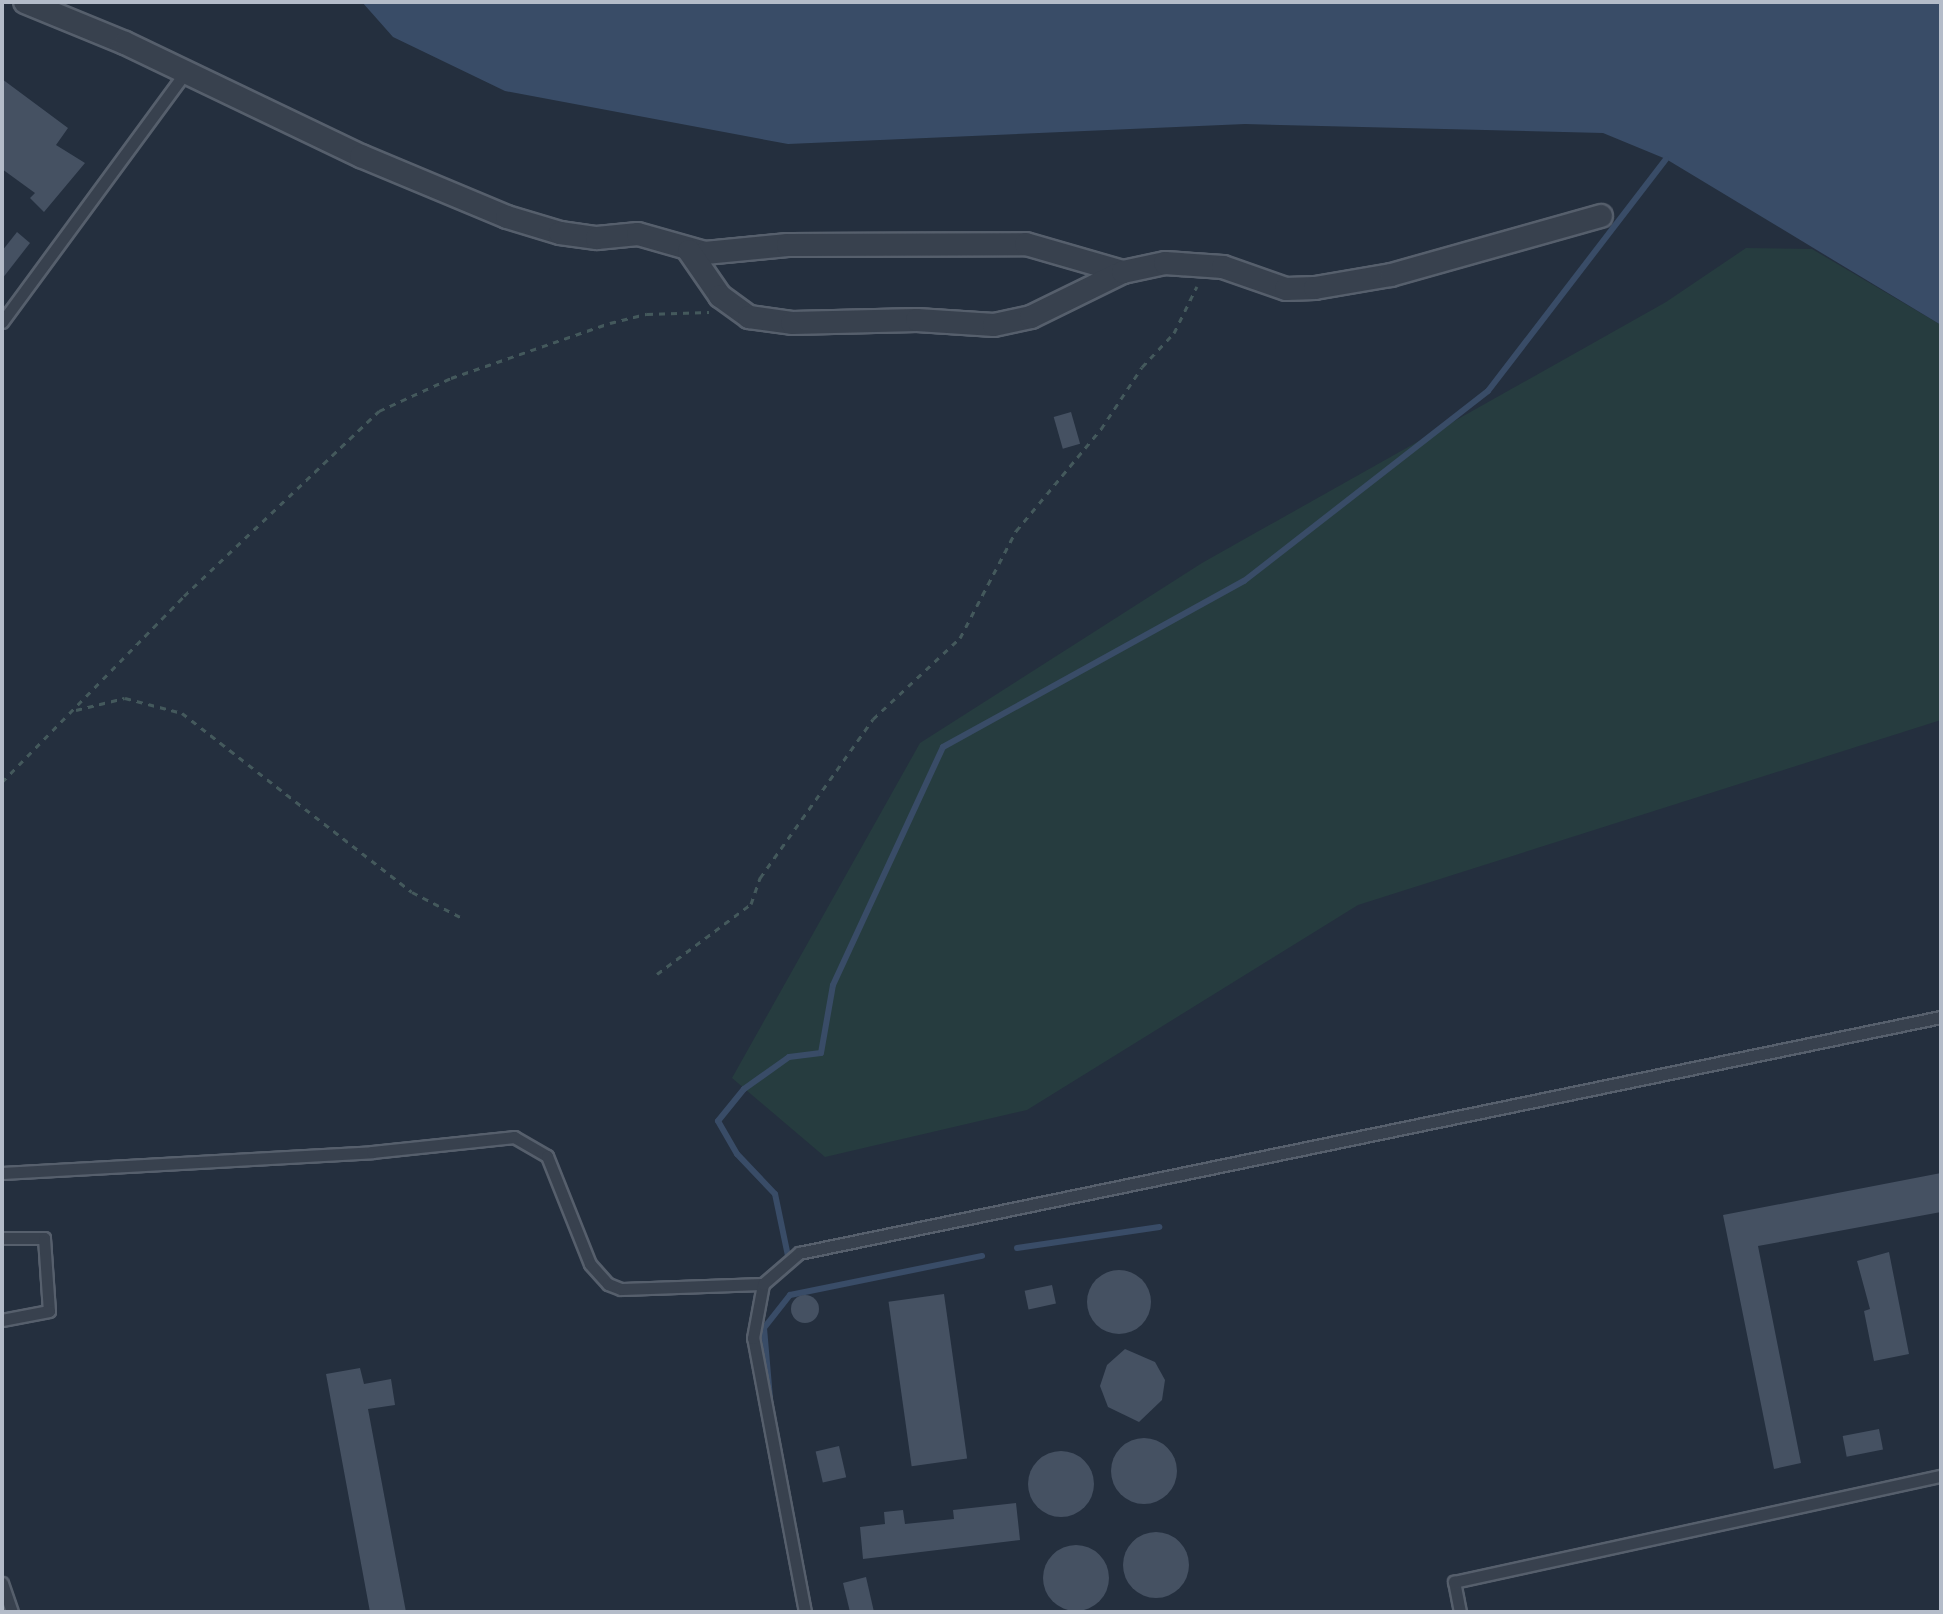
<!DOCTYPE html>
<html>
<head>
<meta charset="utf-8">
<style>
	body { margin:0 }
	#map { position:relative; width:1943px; height:1614px; overflow:hidden; background:#242f3e; font-family:Helvetica,sans-serif }
	div>[style] { position:absolute }
	.green>* { inset:0; background:#263c3f }
	.water>* { inset:0; background:#394c67 }
	.stream>* { height:6px; margin:-3px; padding:0 3px; transform-origin:3px; border-radius:3px; background:#394c67 }
	.building>* { inset:0; background:#455162; transform-origin:0 0 }
	.round { border-radius:50% }
	.path>* { height:3px; margin-top:-1.5px; transform-origin:0; background:repeating-linear-gradient(90deg,#44595c 0 6px,transparent 0 12px) }
	.roads { filter:drop-shadow(2px 0 #565f6c) drop-shadow(-2px 0 #565f6c) drop-shadow(0 2px #565f6c) drop-shadow(0 -2px #565f6c) }
	.service>* { height:11px; margin:-5.5px; padding:0 5.5px; transform-origin:5.5px; border-radius:5.5px; background:#38414e }
	.minor>* { height:22px; margin:-11px; padding:0 11px; transform-origin:11px; border-radius:11px; background:#38414e }
	span { translate:-50% -50%; white-space:nowrap; text-align:center; line-height:1.15; -webkit-text-stroke:8px #1d2633; paint-order:stroke }
	.frame { position:absolute; inset:0; border:4px solid #b4bcc9; pointer-events:none }
</style>
</head>
<body>
<div id="map">
	<div class="green">
		<div style="clip-path:polygon(1746px 248px,1812px 249px,1941px 325px,1941px 720px,1358px 905px,1027px 1110px,825px 1157px,732px 1078px,920px 743px,1202px 563px,1666px 302px)"></div>
	</div>
	<div class="water">
		<div style="clip-path:polygon(362px 2px,1941px 2px,1941px 325px,1666px 159px,1603px 133px,1245px 124px,788px 144px,505px 91px,393px 37px)"></div>
	</div>
	<div class="stream">
		<div style="left:1017px;top:1248px;width:144px;rotate:-8.4deg"></div>
		<div style="left:788px;top:1256px;width:63px;rotate:-101.8deg"></div>
		<div style="left:775px;top:1194px;width:55px;rotate:-133.5deg"></div>
		<div style="left:737px;top:1154px;width:38px;rotate:-120deg"></div>
		<div style="left:718px;top:1121px;width:41px;rotate:-50.9deg"></div>
		<div style="left:744px;top:1089px;width:55px;rotate:-35.4deg"></div>
		<div style="left:789px;top:1057px;width:32px;rotate:-7deg"></div>
		<div style="left:821px;top:1053px;width:69px;rotate:-80deg"></div>
		<div style="left:833px;top:985px;width:262px;rotate:-65.2deg"></div>
		<div style="left:943px;top:747px;width:344px;rotate:-28.9deg"></div>
		<div style="left:1244px;top:581px;width:309px;rotate:-37.9deg"></div>
		<div style="left:1488px;top:391px;width:292px;rotate:-52.5deg"></div>
		<div style="left:770px;top:1398px;width:70px;rotate:-94.9deg"></div>
		<div style="left:764px;top:1328px;width:42px;rotate:-51.8deg"></div>
		<div style="left:790px;top:1295px;width:196px;rotate:-11.5deg"></div>
	</div>
	<div class="building">
		<div style="clip-path:polygon(2px 79px,68px 128px,56px 145px,85px 163px,44px 212px,30px 198px,35px 193px,2px 169px)"></div>
		<div style="clip-path:polygon(17px 232px,30px 243px,2px 279px,2px 251px)"></div>
		<div style="left:1071px;top:412px;width:33px;height:18px;rotate:74deg"></div>
		<div style="clip-path:polygon(1941px 1173px,1941px 1212px,1758px 1246px,1801px 1463px,1774px 1469px,1723px 1215px)"></div>
		<div style="clip-path:polygon(1889px 1252px,1909px 1354px,1874px 1361px,1864px 1311px,1870px 1309px,1857px 1261px)"></div>
		<div class="round" style="left:1087px;top:1270px;width:64px;height:64px"></div>
		<div style="left:1052px;top:1285px;width:19px;height:28px;rotate:78deg"></div>
		<div style="left:944px;top:1294px;width:166px;height:56px;rotate:82deg"></div>
		<div class="round" style="left:791px;top:1295px;width:28px;height:28px"></div>
		<div style="clip-path:polygon(1125px 1349px,1155px 1362px,1165px 1380px,1162px 1400px,1139px 1422px,1108px 1407px,1100px 1386px,1107px 1365px)"></div>
		<div style="clip-path:polygon(360px 1368px,364px 1384px,391px 1379px,395px 1405px,368px 1409px,406px 1612px,370px 1612px,326px 1374px)"></div>
		<div style="left:1879px;top:1429px;width:21px;height:37px;rotate:79deg"></div>
		<div class="round" style="left:1111px;top:1438px;width:66px;height:66px"></div>
		<div style="left:839px;top:1446px;width:32px;height:24px;rotate:77deg"></div>
		<div class="round" style="left:1028px;top:1451px;width:66px;height:66px"></div>
		<div style="clip-path:polygon(1016px 1503px,1020px 1540px,863px 1559px,860px 1527px,885px 1524px,884px 1512px,903px 1510px,905px 1524px,954px 1519px,953px 1510px)"></div>
		<div class="round" style="left:1123px;top:1532px;width:66px;height:66px"></div>
		<div class="round" style="left:1043px;top:1545px;width:66px;height:66px"></div>
		<div style="clip-path:polygon(866px 1577px,874px 1612px,850px 1612px,843px 1583px)"></div>
	</div>
	<div class="path">
		<div style="left:76px;top:710px;width:50px;rotate:-13.8deg"></div>
		<div style="left:125px;top:698px;width:59px;rotate:14.7deg"></div>
		<div style="left:182px;top:713px;width:291px;rotate:37.9deg"></div>
		<div style="left:412px;top:892px;width:59px;rotate:27.4deg"></div>
		<div style="left:2px;top:782px;width:260px;rotate:-45.6deg"></div>
		<div style="left:184px;top:596px;width:269px;rotate:-43.5deg"></div>
		<div style="left:379px;top:411px;width:79px;rotate:-24.6deg"></div>
		<div style="left:451px;top:378px;width:168px;rotate:-19.1deg"></div>
		<div style="left:610px;top:323px;width:38px;rotate:-14deg"></div>
		<div style="left:647px;top:314px;width:62px;rotate:-1.8deg"></div>
		<div style="left:657px;top:974px;width:117px;rotate:-36.7deg"></div>
		<div style="left:751px;top:904px;width:28px;rotate:-71deg"></div>
		<div style="left:760px;top:878px;width:195px;rotate:-54.6deg"></div>
		<div style="left:873px;top:719px;width:119px;rotate:-43deg"></div>
		<div style="left:960px;top:638px;width:121px;rotate:-62.4deg"></div>
		<div style="left:1016px;top:531px;width:133px;rotate:-50.2deg"></div>
		<div style="left:1101px;top:429px;width:74px;rotate:-56.5deg"></div>
		<div style="left:1142px;top:367px;width:47px;rotate:-46.7deg"></div>
		<div style="left:1174px;top:333px;width:52px;rotate:-63.9deg"></div>
	</div>
	<div class="roads">
		<div class="service">
			<div style="left:2px;top:322px;width:308px;rotate:-53.7deg"></div>
			<div style="left:2px;top:1173px;width:371px;rotate:-3.2deg"></div>
			<div style="left:372px;top:1152px;width:143px;rotate:-6deg"></div>
			<div style="left:514px;top:1137px;width:38px;rotate:30deg"></div>
			<div style="left:547px;top:1156px;width:116px;rotate:68.3deg"></div>
			<div style="left:590px;top:1264px;width:27px;rotate:48deg"></div>
			<div style="left:608px;top:1284px;width:14px;rotate:21deg"></div>
			<div style="left:621px;top:1289px;width:142px;rotate:-2deg"></div>
			<div style="left:2px;top:1238px;width:42px"></div>
			<div style="left:44px;top:1238px;width:73px;rotate:86.1deg"></div>
			<div style="left:49px;top:1311px;width:48px;rotate:169.2deg"></div>
			<div style="left:2px;top:1583px;width:31px;rotate:71deg"></div>
			<div style="left:805px;top:1612px;width:279px;rotate:-100.7deg"></div>
			<div style="left:753px;top:1338px;width:55px;rotate:-79.5deg"></div>
			<div style="left:763px;top:1284px;width:48px;rotate:-40.7deg"></div>
			<div style="left:799px;top:1253px;width:1166px;rotate:-11.68deg"></div>
			<div style="left:1460px;top:1612px;width:31px;rotate:-101deg"></div>
			<div style="left:1454px;top:1582px;width:498px;rotate:-12.3deg"></div>
		</div>
		<div class="minor">
			<div style="left:25px;top:2px;width:108px;rotate:22.3deg"></div>
			<div style="left:125px;top:43px;width:262px;rotate:25.6deg"></div>
			<div style="left:361px;top:156px;width:158px;rotate:22.7deg"></div>
			<div style="left:507px;top:217px;width:55px;rotate:16.8deg"></div>
			<div style="left:560px;top:233px;width:37px;rotate:8deg"></div>
			<div style="left:597px;top:238px;width:41px;rotate:-5.6deg"></div>
			<div style="left:638px;top:234px;width:70px;rotate:15.8deg"></div>
			<div style="left:705px;top:253px;width:83px;rotate:-5.5deg"></div>
			<div style="left:788px;top:245px;width:238px;rotate:-0.2deg"></div>
			<div style="left:1026px;top:244px;width:101px;rotate:16.1deg"></div>
			<div style="left:689px;top:251px;width:55px;rotate:55.4deg"></div>
			<div style="left:720px;top:296px;width:36px;rotate:36deg"></div>
			<div style="left:749px;top:317px;width:43px;rotate:7.9deg"></div>
			<div style="left:792px;top:323px;width:125px;rotate:-1.4deg"></div>
			<div style="left:917px;top:320px;width:77px;rotate:3.7deg"></div>
			<div style="left:994px;top:325px;width:38px;rotate:-12deg"></div>
			<div style="left:1031px;top:317px;width:102px;rotate:-26.1deg"></div>
			<div style="left:1123px;top:272px;width:43px;rotate:-12.1deg"></div>
			<div style="left:1165px;top:263px;width:58px;rotate:3.9deg"></div>
			<div style="left:1223px;top:267px;width:67px;rotate:19.2deg"></div>
			<div style="left:1286px;top:289px;width:29px;rotate:-2deg"></div>
			<div style="left:1315px;top:288px;width:77px;rotate:-9.7deg"></div>
			<div style="left:1391px;top:275px;width:218px;rotate:-15.7deg"></div>
		</div>
	</div>
	<div class="frame"></div>
</div>
</body>
</html>
